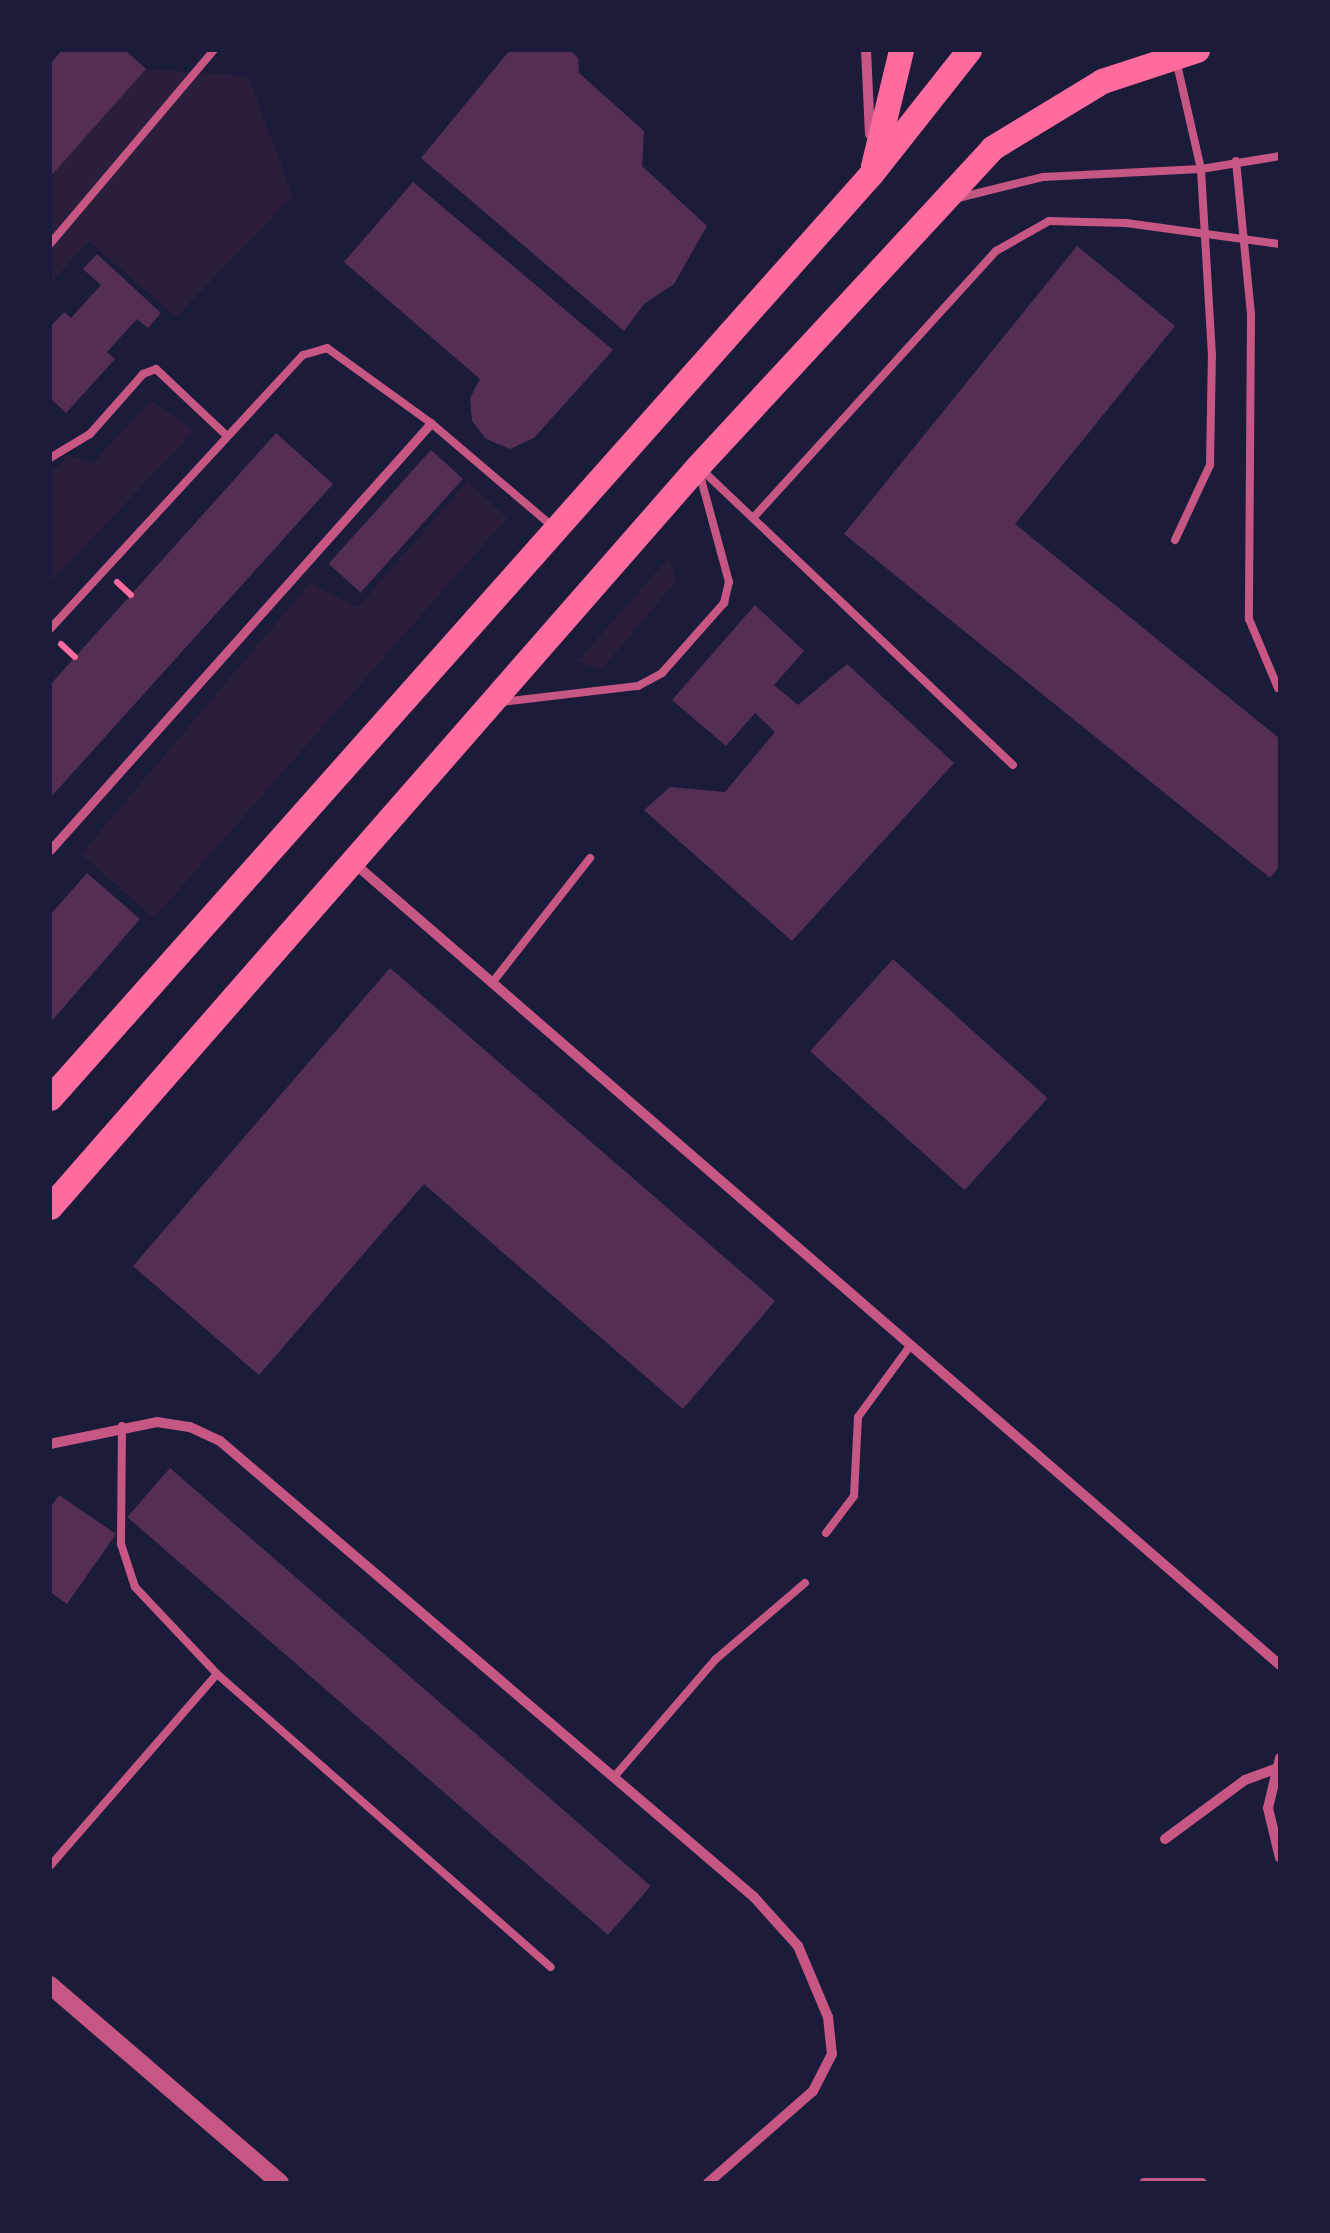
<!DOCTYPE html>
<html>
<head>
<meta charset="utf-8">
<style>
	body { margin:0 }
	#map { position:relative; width:1330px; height:2233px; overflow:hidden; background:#1b1b3a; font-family:Figtree,sans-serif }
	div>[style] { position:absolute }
	.green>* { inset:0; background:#2a1e3b }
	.building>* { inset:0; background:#542f53; transform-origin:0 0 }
	.path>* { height:6px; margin:-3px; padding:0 3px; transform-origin:3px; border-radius:3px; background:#ff6b9d }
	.service>* { height:8px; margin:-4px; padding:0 4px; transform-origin:4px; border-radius:4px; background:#c65784 }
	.pedestrian>* { height:9px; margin:-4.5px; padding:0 4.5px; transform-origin:4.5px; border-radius:4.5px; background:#c65784 }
	.minor>* { height:10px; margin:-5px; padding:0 5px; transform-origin:5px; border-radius:5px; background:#c65784 }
	.tertiary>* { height:18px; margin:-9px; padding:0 9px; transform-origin:9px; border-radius:9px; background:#c65784 }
	.primary>* { height:25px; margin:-12.5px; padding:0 12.5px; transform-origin:12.5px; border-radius:12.5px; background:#ff6b9d }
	span { translate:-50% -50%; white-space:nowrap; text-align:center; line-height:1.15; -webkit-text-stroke:10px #1b1b3a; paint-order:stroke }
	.frame { position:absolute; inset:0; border:52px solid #1b1b3a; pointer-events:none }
</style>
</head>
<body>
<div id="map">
	<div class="green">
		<div style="clip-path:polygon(146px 69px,248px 76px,293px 196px,176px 317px,89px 241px,50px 284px,50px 177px)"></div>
		<div style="clip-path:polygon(151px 400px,194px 431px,50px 583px,50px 474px,68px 455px,92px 464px)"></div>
		<div style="clip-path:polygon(468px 481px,507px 518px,154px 918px,81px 854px,310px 583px,358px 607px)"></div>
		<div style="clip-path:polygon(669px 557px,676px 581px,602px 669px,577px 662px)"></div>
	</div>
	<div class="building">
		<div style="clip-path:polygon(62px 50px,125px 50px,146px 69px,50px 177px,50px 64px)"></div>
		<div style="clip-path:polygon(510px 50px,569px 50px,578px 58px,579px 73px,644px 131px,642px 166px,707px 226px,674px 284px,644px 304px,624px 331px,421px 158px)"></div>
		<div style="clip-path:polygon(413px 182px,613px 350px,534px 438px,510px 449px,486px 439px,472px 421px,470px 398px,480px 379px,344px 262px)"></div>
		<div style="clip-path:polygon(1077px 246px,1175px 326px,1015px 524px,1280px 739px,1280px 866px,1270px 878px,844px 534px)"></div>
		<div style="clip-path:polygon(97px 254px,161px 313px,148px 328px,137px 319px,107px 352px,115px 359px,66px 413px,50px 398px,50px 327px,64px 312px,71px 318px,101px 285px,83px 269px)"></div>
		<div style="clip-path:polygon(276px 433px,333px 484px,50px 798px,50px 685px)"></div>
		<div style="left:431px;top:450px;width:43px;height:153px;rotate:42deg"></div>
		<div style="clip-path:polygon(755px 605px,804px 651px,774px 685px,798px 705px,847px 664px,954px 763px,792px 941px,644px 810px,670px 787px,725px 792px,775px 732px,755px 713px,726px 746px,672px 700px)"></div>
		<div style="clip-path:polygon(87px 873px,140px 919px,50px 1023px,50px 915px)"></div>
		<div style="left:893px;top:959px;width:208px;height:124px;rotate:42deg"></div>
		<div style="clip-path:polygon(390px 968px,775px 1301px,683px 1409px,424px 1184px,259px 1375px,133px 1266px)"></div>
		<div style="left:170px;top:1468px;width:637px;height:65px;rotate:41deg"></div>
		<div style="clip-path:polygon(59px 1495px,116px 1534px,67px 1604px,50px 1592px,50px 1508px)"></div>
	</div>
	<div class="path">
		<div style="left:117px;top:582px;width:19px;rotate:43deg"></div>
		<div style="left:61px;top:644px;width:19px;rotate:43deg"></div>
	</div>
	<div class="service">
		<div style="left:1236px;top:161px;width:155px;rotate:84.4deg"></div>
		<div style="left:1251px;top:315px;width:304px;rotate:90.4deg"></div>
		<div style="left:1249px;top:619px;width:75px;rotate:67.2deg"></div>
		<div style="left:958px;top:198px;width:88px;rotate:-13.9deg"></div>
		<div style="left:1043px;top:177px;width:158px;rotate:-2.9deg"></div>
		<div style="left:1201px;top:169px;width:80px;rotate:-9.3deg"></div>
		<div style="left:50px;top:244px;width:254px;rotate:-49.8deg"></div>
		<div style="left:50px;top:458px;width:47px;rotate:-31deg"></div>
		<div style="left:90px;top:434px;width:80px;rotate:-48.5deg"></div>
		<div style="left:143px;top:374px;width:14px;rotate:-21deg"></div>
		<div style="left:156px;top:369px;width:96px;rotate:43.3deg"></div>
		<div style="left:701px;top:469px;width:430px;rotate:43.5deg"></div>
		<div style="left:753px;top:518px;width:361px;rotate:-47.7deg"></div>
		<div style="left:996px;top:251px;width:61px;rotate:-29.5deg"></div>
		<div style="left:1049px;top:221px;width:77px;rotate:1.5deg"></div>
		<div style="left:1126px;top:223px;width:155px;rotate:7.8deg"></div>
		<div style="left:1175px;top:540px;width:83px;rotate:-65deg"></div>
		<div style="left:1210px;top:465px;width:110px;rotate:-89deg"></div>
		<div style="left:1212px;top:355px;width:186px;rotate:-93.4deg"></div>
		<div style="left:1201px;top:169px;width:112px;rotate:-102.9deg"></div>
		<div style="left:50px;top:629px;width:373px;rotate:-47.3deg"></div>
		<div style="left:303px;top:355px;width:25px;rotate:-16deg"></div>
		<div style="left:327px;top:348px;width:128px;rotate:35.8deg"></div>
		<div style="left:431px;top:423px;width:157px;rotate:40.4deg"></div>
		<div style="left:501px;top:702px;width:138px;rotate:-6.7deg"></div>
		<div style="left:638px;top:686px;width:27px;rotate:-28deg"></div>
		<div style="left:662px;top:673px;width:94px;rotate:-48.5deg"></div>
		<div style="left:724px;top:603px;width:22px;rotate:-77deg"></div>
		<div style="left:729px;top:582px;width:111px;rotate:-105.2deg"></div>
		<div style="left:492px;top:983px;width:159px;rotate:-51.9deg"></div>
		<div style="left:122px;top:1426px;width:118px;rotate:90.5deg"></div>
		<div style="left:121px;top:1544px;width:45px;rotate:72deg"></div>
		<div style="left:135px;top:1587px;width:120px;rotate:46.7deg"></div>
		<div style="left:217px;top:1674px;width:444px;rotate:41.3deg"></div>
		<div style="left:826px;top:1533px;width:46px;rotate:-52.9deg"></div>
		<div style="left:854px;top:1496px;width:79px;rotate:-87.1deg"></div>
		<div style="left:858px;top:1417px;width:88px;rotate:-53.8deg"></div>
		<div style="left:614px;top:1777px;width:156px;rotate:-49.2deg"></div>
		<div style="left:716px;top:1659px;width:117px;rotate:-40.5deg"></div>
		<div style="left:50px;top:1866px;width:254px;rotate:-49deg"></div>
	</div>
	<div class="pedestrian">
		<div style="left:50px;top:850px;width:572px;rotate:-48.26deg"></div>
	</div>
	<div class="minor">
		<div style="left:866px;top:50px;width:84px;rotate:87.3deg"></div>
		<div style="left:355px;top:864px;width:1224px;rotate:40.89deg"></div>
		<div style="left:50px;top:1444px;width:109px;rotate:-11.6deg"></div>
		<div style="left:157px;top:1422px;width:33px;rotate:9deg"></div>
		<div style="left:190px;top:1427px;width:33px;rotate:25deg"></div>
		<div style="left:220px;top:1441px;width:702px;rotate:40.5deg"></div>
		<div style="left:754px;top:1897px;width:66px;rotate:48.1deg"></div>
		<div style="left:798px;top:1946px;width:77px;rotate:67.1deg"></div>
		<div style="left:828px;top:2017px;width:37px;rotate:84deg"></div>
		<div style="left:832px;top:2054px;width:42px;rotate:117.2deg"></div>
		<div style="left:813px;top:2091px;width:140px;rotate:138.8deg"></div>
		<div style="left:1280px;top:1758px;width:51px;rotate:103.5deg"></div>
		<div style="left:1268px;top:1808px;width:51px;rotate:76.5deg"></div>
		<div style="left:1165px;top:1839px;width:99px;rotate:-36.4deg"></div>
		<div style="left:1245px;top:1780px;width:32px;rotate:-20deg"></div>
		<div style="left:1144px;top:2183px;width:58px"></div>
	</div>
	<div class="tertiary">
		<div style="left:50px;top:1985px;width:303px;rotate:40.7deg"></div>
	</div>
	<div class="primary">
		<div style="left:873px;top:166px;width:119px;rotate:-76.4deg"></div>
		<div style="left:50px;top:1098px;width:1236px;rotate:-48.38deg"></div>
		<div style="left:871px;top:174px;width:158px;rotate:-51.7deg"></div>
		<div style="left:50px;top:1207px;width:984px;rotate:-48.83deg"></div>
		<div style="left:698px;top:466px;width:433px;rotate:-47.2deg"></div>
		<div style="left:992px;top:148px;width:129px;rotate:-31.3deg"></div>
		<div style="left:1102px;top:81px;width:100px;rotate:-18.1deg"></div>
	</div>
	<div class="frame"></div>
</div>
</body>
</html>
